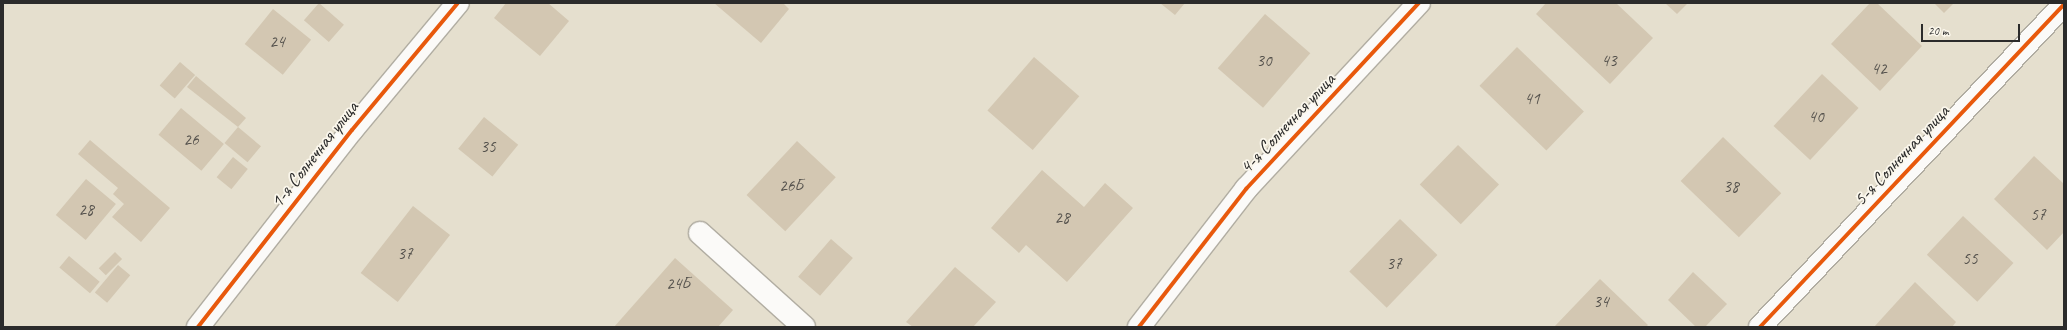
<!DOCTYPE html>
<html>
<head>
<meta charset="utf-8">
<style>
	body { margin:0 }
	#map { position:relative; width:2067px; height:330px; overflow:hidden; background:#e5dfce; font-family:Caveat,sans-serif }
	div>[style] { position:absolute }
	.building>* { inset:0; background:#d3c7b2; transform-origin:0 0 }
	.roads { filter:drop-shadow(1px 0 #b1ada2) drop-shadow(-1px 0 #b1ada2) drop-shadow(0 1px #b1ada2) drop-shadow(0 -1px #b1ada2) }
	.minor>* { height:22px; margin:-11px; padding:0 11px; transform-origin:11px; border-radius:11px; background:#fbfaf8 }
	.cycleway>* { height:4px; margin:-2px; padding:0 2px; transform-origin:2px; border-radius:2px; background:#e8590c }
	span { translate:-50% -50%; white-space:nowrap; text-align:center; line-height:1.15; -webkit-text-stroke:3.5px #fbf7ec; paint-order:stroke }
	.number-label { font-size:17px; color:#55524d }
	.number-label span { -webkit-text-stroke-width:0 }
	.street-label { font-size:19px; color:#2b2b2b }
	.frame { position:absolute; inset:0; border:4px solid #2b2b2b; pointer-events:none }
	.scale { position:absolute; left:1921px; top:24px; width:99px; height:18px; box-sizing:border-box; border:2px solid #2b2b2b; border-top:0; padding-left:5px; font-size:12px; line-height:14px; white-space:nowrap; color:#2b2b2b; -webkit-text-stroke:3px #fbf7ec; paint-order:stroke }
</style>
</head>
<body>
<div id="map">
	<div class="building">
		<div style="left:319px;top:3px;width:33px;height:23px;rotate:41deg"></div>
		<div style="clip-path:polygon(506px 3px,548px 3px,569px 21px,540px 56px,494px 18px)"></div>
		<div style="clip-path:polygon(714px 3px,783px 3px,789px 9px,761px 43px)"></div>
		<div style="clip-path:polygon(1160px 3px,1185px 3px,1175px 15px)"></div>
		<div style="clip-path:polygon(1546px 3px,1616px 3px,1653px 38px,1610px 84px,1536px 14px)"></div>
		<div style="clip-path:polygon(1665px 3px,1688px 3px,1677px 14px)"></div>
		<div style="clip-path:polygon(1870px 3px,1877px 3px,1922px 46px,1880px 91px,1831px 44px)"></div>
		<div style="clip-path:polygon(1934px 3px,1954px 3px,1944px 13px)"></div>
		<div style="left:273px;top:9px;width:49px;height:45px;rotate:39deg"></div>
		<div style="left:1265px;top:14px;width:60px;height:72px;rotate:41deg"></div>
		<div style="left:1517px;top:47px;width:93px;height:54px;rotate:44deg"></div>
		<div style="left:1034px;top:57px;width:60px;height:71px;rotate:41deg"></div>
		<div style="left:180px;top:62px;width:20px;height:31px;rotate:41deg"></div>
		<div style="left:1822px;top:74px;width:50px;height:71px;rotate:43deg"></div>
		<div style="clip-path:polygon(196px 76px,246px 118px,238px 127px,187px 87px)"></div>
		<div style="left:181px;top:108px;width:56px;height:35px;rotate:40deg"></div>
		<div style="left:484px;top:117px;width:44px;height:41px;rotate:39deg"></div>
		<div style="left:238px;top:127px;width:30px;height:21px;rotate:40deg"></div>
		<div style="left:1723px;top:137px;width:81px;height:61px;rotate:44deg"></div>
		<div style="clip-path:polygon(90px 140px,170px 208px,141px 242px,112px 217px,124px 204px,113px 194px,118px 188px,78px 154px)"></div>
		<div style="left:797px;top:141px;width:53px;height:74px;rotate:43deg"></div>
		<div style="left:1458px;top:145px;width:57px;height:55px;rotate:44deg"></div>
		<div style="clip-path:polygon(2034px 156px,2064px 184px,2064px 232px,2047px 250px,1994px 199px)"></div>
		<div style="left:233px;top:157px;width:19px;height:26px;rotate:39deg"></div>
		<div style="clip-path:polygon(1042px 170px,1084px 207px,1105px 183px,1133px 208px,1067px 282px,1026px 245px,1019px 253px,991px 228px)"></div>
		<div style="left:86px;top:179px;width:39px;height:47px;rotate:40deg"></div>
		<div style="left:413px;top:206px;width:47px;height:85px;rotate:38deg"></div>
		<div style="left:1963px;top:216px;width:69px;height:53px;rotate:43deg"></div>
		<div style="left:1400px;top:219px;width:52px;height:73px;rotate:44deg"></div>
		<div style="left:831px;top:239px;width:29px;height:50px;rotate:41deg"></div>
		<div style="left:115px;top:252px;width:10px;height:23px;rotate:45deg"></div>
		<div style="left:69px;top:256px;width:40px;height:15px;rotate:40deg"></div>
		<div style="clip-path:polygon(675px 258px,733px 310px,718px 327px,614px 327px)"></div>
		<div style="left:118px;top:265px;width:16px;height:36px;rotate:40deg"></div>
		<div style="clip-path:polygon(955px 267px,996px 302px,973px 327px,913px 327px,906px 322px)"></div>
		<div style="clip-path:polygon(1693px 272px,1727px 304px,1705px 327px,1696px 327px,1668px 300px)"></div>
		<div style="clip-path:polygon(1600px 279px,1648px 325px,1646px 327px,1554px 327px)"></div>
		<div style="clip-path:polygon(1915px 282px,1956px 322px,1952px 327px,1874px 327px)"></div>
	</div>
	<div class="roads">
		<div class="minor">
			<div style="left:700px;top:233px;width:140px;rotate:42.1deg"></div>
			<div style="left:198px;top:327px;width:250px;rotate:-52deg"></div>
			<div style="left:352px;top:130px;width:165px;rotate:-50.2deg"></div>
			<div style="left:1139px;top:327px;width:175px;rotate:-52.2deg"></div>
			<div style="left:1246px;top:189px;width:254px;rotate:-47.1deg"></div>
			<div style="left:1760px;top:327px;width:444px;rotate:-46.7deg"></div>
		</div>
	</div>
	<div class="cycleway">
		<div style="left:198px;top:327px;width:250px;rotate:-52deg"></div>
		<div style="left:352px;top:130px;width:165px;rotate:-50.2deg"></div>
		<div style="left:1139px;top:327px;width:175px;rotate:-52.2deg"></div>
		<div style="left:1246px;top:189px;width:254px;rotate:-47.1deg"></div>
		<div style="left:1760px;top:327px;width:444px;rotate:-46.7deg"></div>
	</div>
	<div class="number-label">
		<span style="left:277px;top:42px">24</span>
		<span style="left:1264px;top:61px">30</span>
		<span style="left:1609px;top:61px">43</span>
		<span style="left:1879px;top:69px">42</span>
		<span style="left:1532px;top:99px">41</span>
		<span style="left:1816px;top:117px">40</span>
		<span style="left:191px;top:140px">26</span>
		<span style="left:488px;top:147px">35</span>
		<span style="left:791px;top:186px">26Б</span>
		<span style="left:1731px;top:187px">38</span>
		<span style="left:86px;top:210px">28</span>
		<span style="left:2038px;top:215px">57</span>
		<span style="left:1062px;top:218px">28</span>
		<span style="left:405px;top:254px">37</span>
		<span style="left:1970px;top:259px">55</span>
		<span style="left:1394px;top:264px">37</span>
		<span style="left:678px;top:284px">24Б</span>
		<span style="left:1601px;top:302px">34</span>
	</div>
	<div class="street-label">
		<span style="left:1288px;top:124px;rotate:-47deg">4-я Солнечная улица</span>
		<span style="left:315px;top:155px;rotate:-52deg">1-я Солнечная улица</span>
		<span style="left:1902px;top:156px;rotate:-47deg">5-я Солнечная улица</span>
	</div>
	<div class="frame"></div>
	<div class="scale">20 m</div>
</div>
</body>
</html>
